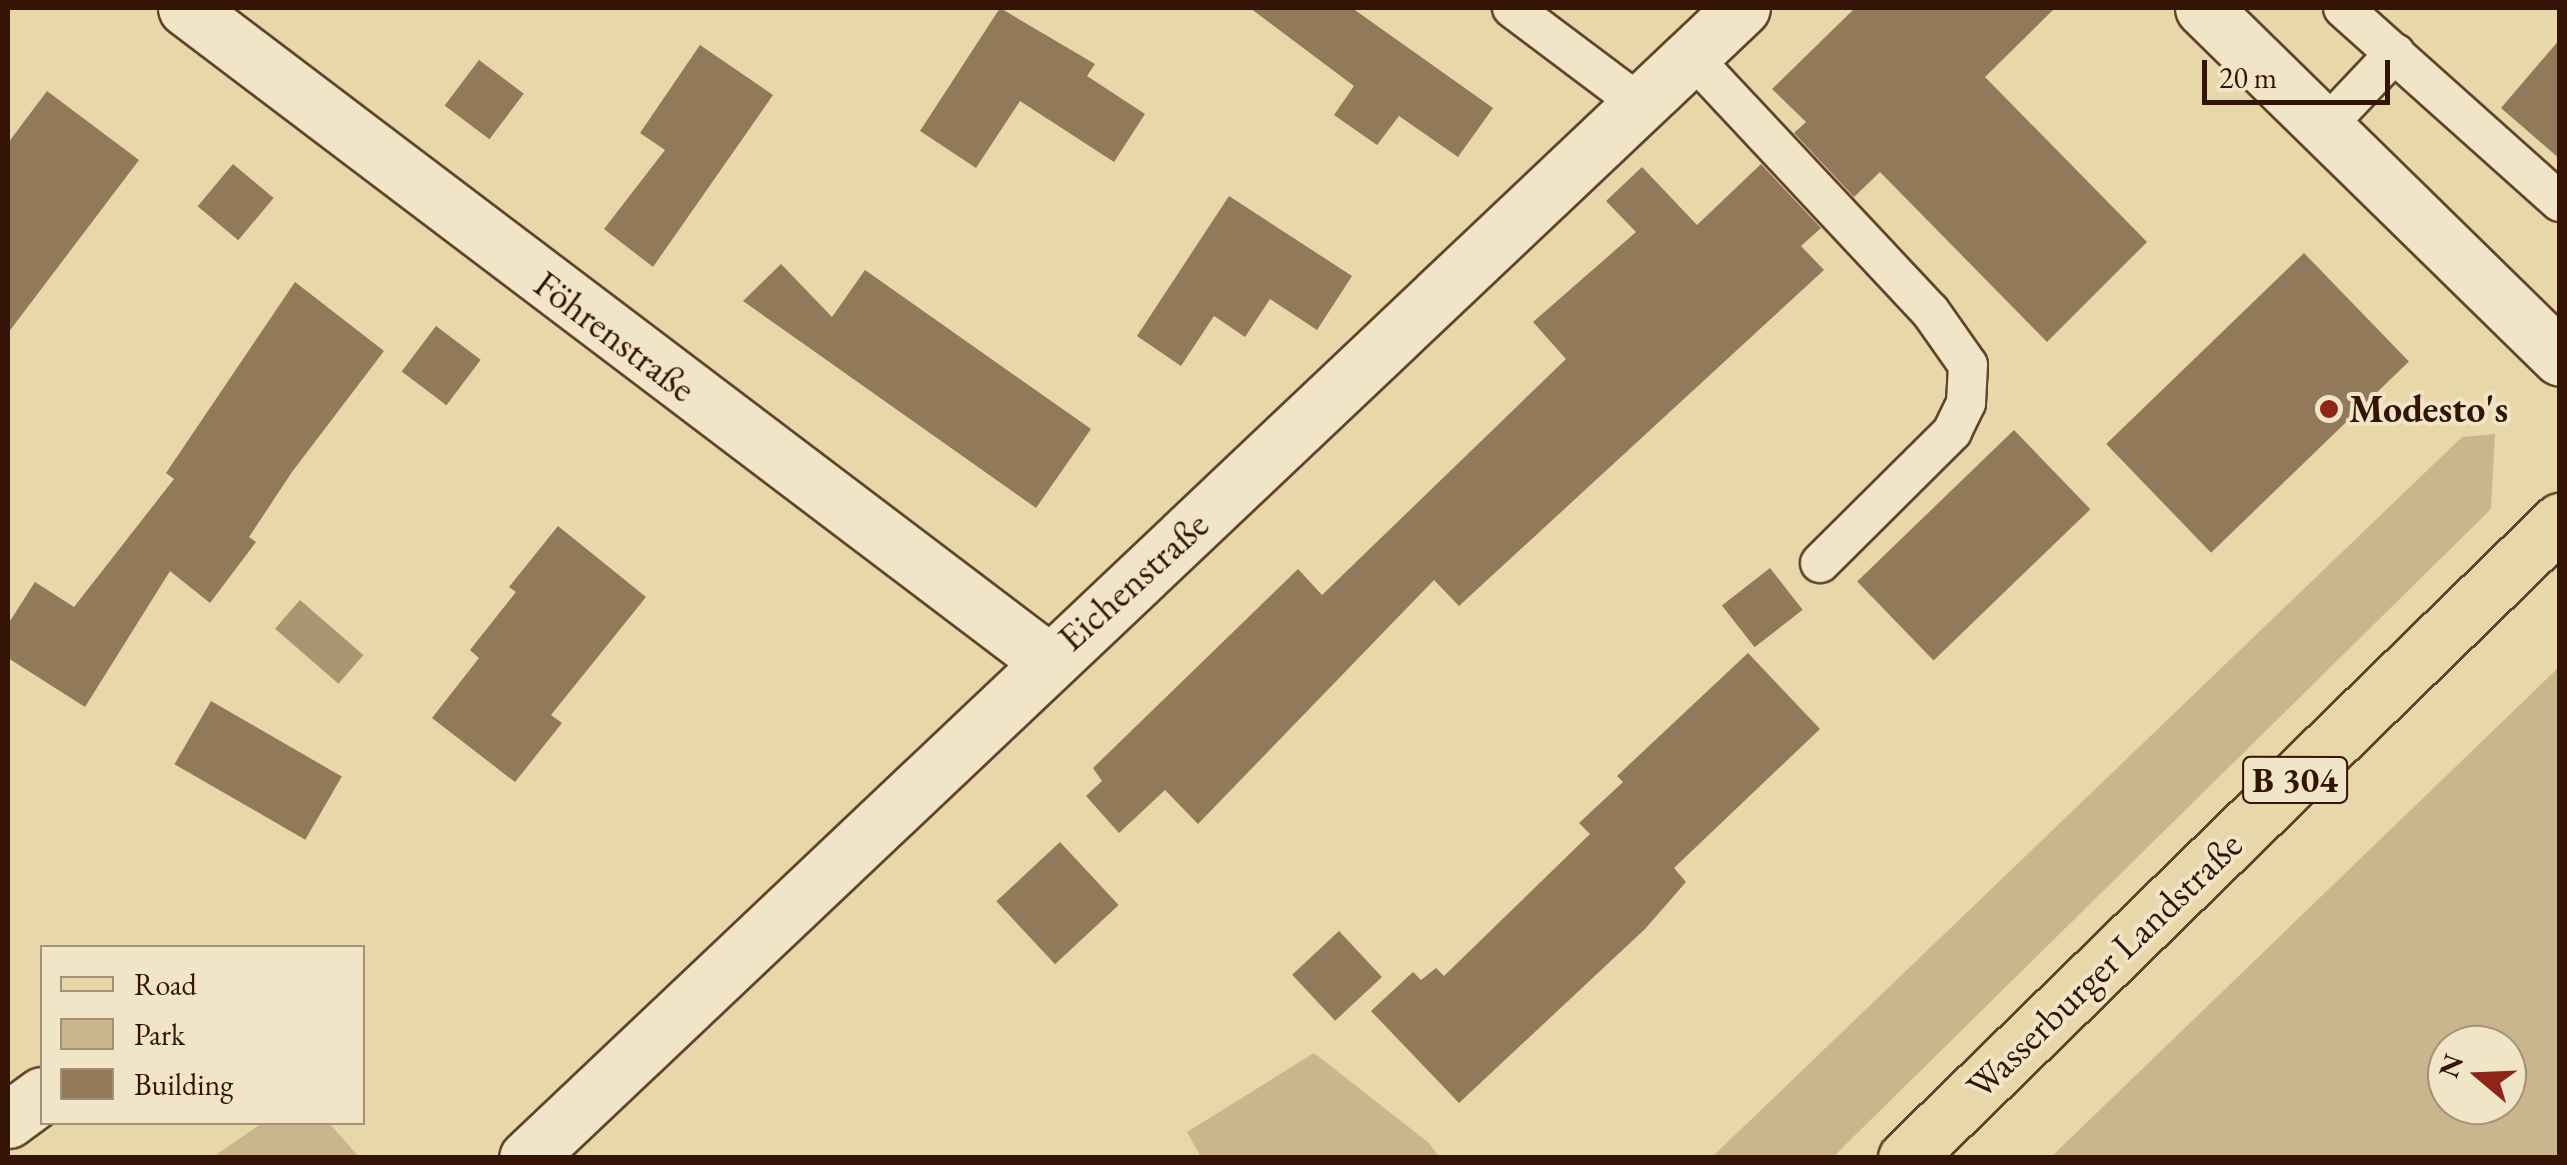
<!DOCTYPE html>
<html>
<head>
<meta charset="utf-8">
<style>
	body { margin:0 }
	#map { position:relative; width:2567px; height:1165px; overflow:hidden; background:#e8d7a8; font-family:"EB Garamond",serif }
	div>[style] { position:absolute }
	.green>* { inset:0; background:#cab68c }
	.water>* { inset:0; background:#ab9471; transform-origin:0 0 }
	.building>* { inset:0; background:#92795a; transform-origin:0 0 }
	.roads { filter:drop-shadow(2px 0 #62442e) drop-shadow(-2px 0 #62442e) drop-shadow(0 2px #62442e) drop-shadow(0 -2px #62442e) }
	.lane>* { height:38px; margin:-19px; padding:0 19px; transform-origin:19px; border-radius:19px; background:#f0e5c6 }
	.street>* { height:55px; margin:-27.5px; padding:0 27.5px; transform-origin:27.5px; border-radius:27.5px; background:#f0e5c6 }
	.secondary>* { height:55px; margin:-27.5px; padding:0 27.5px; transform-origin:27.5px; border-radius:27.5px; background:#f0e5c6 }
	.primary>* { height:55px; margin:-27.5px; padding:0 27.5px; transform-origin:27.5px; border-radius:27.5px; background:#e8d7a8 }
	.dots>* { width:28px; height:28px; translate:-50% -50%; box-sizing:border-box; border:5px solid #f0e5c6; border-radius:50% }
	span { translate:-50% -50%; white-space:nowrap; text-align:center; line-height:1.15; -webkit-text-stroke:8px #f0e5c6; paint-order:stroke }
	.shield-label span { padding:2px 8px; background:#f0e5c6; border:2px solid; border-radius:8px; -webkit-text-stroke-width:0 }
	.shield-label { font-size:35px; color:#351305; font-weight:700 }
	.street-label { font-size:38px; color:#351305 }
	.poi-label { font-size:38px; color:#351305; font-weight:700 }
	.left { translate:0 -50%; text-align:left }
	.frame { position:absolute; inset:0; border:10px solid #351305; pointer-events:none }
	.legend { position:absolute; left:40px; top:945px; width:325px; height:180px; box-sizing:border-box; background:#f0e5c6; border:2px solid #a59179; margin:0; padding:12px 18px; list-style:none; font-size:30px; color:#351305 }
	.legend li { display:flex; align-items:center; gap:20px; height:50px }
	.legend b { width:50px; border:2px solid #a59179 }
	.north { position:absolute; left:2427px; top:1025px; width:100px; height:100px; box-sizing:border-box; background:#f0e5c6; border:2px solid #a59179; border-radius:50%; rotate:289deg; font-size:28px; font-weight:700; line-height:40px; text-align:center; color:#351305 }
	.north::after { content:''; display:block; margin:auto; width:35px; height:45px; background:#8f2418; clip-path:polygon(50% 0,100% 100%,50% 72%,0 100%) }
	.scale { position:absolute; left:2202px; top:60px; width:188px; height:45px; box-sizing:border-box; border:5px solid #351305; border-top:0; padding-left:12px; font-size:30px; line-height:35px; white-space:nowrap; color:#351305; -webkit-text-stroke:8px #f0e5c6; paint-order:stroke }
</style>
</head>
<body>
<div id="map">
	<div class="green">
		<div style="clip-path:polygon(2495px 434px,2491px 509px,1833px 1157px,1712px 1157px,2462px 437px)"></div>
		<div style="clip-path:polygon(evenodd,2559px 667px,2559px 1157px,2051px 1157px,2559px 667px,2447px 1045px,2507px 1045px,2507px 1105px,2447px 1105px,2447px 1045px)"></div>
		<div style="clip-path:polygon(1314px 1053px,1429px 1143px,1439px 1157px,1201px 1157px,1187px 1132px)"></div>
		<div style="clip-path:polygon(262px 1123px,329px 1123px,359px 1157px,213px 1157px)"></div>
	</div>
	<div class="water">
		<div style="left:300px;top:600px;width:84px;height:38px;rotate:41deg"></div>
	</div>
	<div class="building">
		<div style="clip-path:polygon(1000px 8px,1095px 64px,1087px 76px,1145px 114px,1114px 162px,1020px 101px,976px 168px,920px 131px)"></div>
		<div style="clip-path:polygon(1250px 8px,1352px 8px,1493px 108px,1458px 157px,1399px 116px,1377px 145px,1334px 115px,1354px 86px)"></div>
		<div style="clip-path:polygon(1855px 8px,2055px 8px,1985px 77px,2147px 242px,2047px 342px,1880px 172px,1854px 197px,1794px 133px,1806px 122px,1772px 89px)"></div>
		<div style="clip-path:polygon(2560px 39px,2560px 159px,2501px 108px)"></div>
		<div style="clip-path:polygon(700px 45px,773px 95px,653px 267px,604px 229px,665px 150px,640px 133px)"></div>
		<div style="left:479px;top:60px;width:56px;height:57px;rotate:37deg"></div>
		<div style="clip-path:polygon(47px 91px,139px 160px,8px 333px,8px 143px)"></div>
		<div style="left:233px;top:164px;width:53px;height:55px;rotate:40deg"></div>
		<div style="clip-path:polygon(1761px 164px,1821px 228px,1801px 246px,1824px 270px,1459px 606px,1434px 580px,1198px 824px,1165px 790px,1119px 833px,1086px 796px,1102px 781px,1093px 768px,1298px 569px,1322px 595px,1566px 359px,1533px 322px,1636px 232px,1606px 201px,1642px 167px,1697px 225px)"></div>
		<div style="clip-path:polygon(1229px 196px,1352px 276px,1317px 330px,1270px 299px,1245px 337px,1214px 316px,1181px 366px,1137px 336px)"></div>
		<div style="left:2304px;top:253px;width:151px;height:275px;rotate:46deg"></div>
		<div style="clip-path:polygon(781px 264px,832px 317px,865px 270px,1091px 429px,1036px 508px,743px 301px)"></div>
		<div style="clip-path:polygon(295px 282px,384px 351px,292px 472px,249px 537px,256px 542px,210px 603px,170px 571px,85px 707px,8px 658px,8px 624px,35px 582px,74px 607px,174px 479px,166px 473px)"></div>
		<div style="left:436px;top:326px;width:56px;height:57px;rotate:37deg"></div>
		<div style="left:2014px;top:430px;width:110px;height:218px;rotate:46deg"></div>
		<div style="clip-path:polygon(558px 526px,646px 597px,551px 715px,562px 723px,515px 782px,432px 718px,479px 658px,470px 650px,516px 592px,509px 587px)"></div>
		<div style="left:1770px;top:568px;width:53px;height:61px;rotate:52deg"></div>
		<div style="clip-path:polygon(1748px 653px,1820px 729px,1674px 868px,1686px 882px,1645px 929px,1459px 1103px,1371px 1011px,1413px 972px,1421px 980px,1436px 968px,1444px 976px,1590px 834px,1579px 823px,1623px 782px,1617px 776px)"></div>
		<div style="left:211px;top:701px;width:151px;height:73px;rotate:30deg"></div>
		<div style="left:1060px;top:842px;width:86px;height:87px;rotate:47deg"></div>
		<div style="left:1339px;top:931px;width:63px;height:64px;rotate:47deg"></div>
	</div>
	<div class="roads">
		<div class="lane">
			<div style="left:1512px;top:8px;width:160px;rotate:36.9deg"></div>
			<div style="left:2343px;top:8px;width:291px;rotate:41.8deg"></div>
			<div style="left:1692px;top:57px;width:348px;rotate:46.9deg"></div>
			<div style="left:1930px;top:311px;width:66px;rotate:54.9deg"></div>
			<div style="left:1968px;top:365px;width:38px;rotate:93deg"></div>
			<div style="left:1966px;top:403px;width:32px;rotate:116deg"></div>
			<div style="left:1952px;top:432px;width:186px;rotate:135.2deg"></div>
			<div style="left:2325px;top:127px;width:102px;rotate:-46.6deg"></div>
		</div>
		<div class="street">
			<div style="left:186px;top:8px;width:1080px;rotate:37.14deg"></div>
			<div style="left:8px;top:1120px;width:42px;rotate:-36.3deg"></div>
			<div style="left:527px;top:1158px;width:1673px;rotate:-43.43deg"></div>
		</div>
		<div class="secondary">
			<div style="left:2203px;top:8px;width:500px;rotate:44.4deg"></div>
		</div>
		<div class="primary">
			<div style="left:1906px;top:1158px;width:913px;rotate:-44.25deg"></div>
		</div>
	</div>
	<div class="dots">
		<div style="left:2329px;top:409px;background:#8f2418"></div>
	</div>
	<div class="shield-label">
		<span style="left:2295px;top:780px">B 304</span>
	</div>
	<div class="street-label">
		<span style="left:615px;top:336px;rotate:37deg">Föhrenstraße</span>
		<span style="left:1133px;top:581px;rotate:-42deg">Eichenstraße</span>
		<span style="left:2104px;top:965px;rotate:-44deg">Wasserburger Landstraße</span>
	</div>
	<div class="poi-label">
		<span class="left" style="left:2349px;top:409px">Modesto's</span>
	</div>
	<div class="frame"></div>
	<ul class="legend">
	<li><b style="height:12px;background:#e8d7a8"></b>Road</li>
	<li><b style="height:28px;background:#cab68c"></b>Park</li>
	<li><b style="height:28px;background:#92795a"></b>Building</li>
	</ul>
	<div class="north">N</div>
	<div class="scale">20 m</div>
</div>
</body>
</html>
